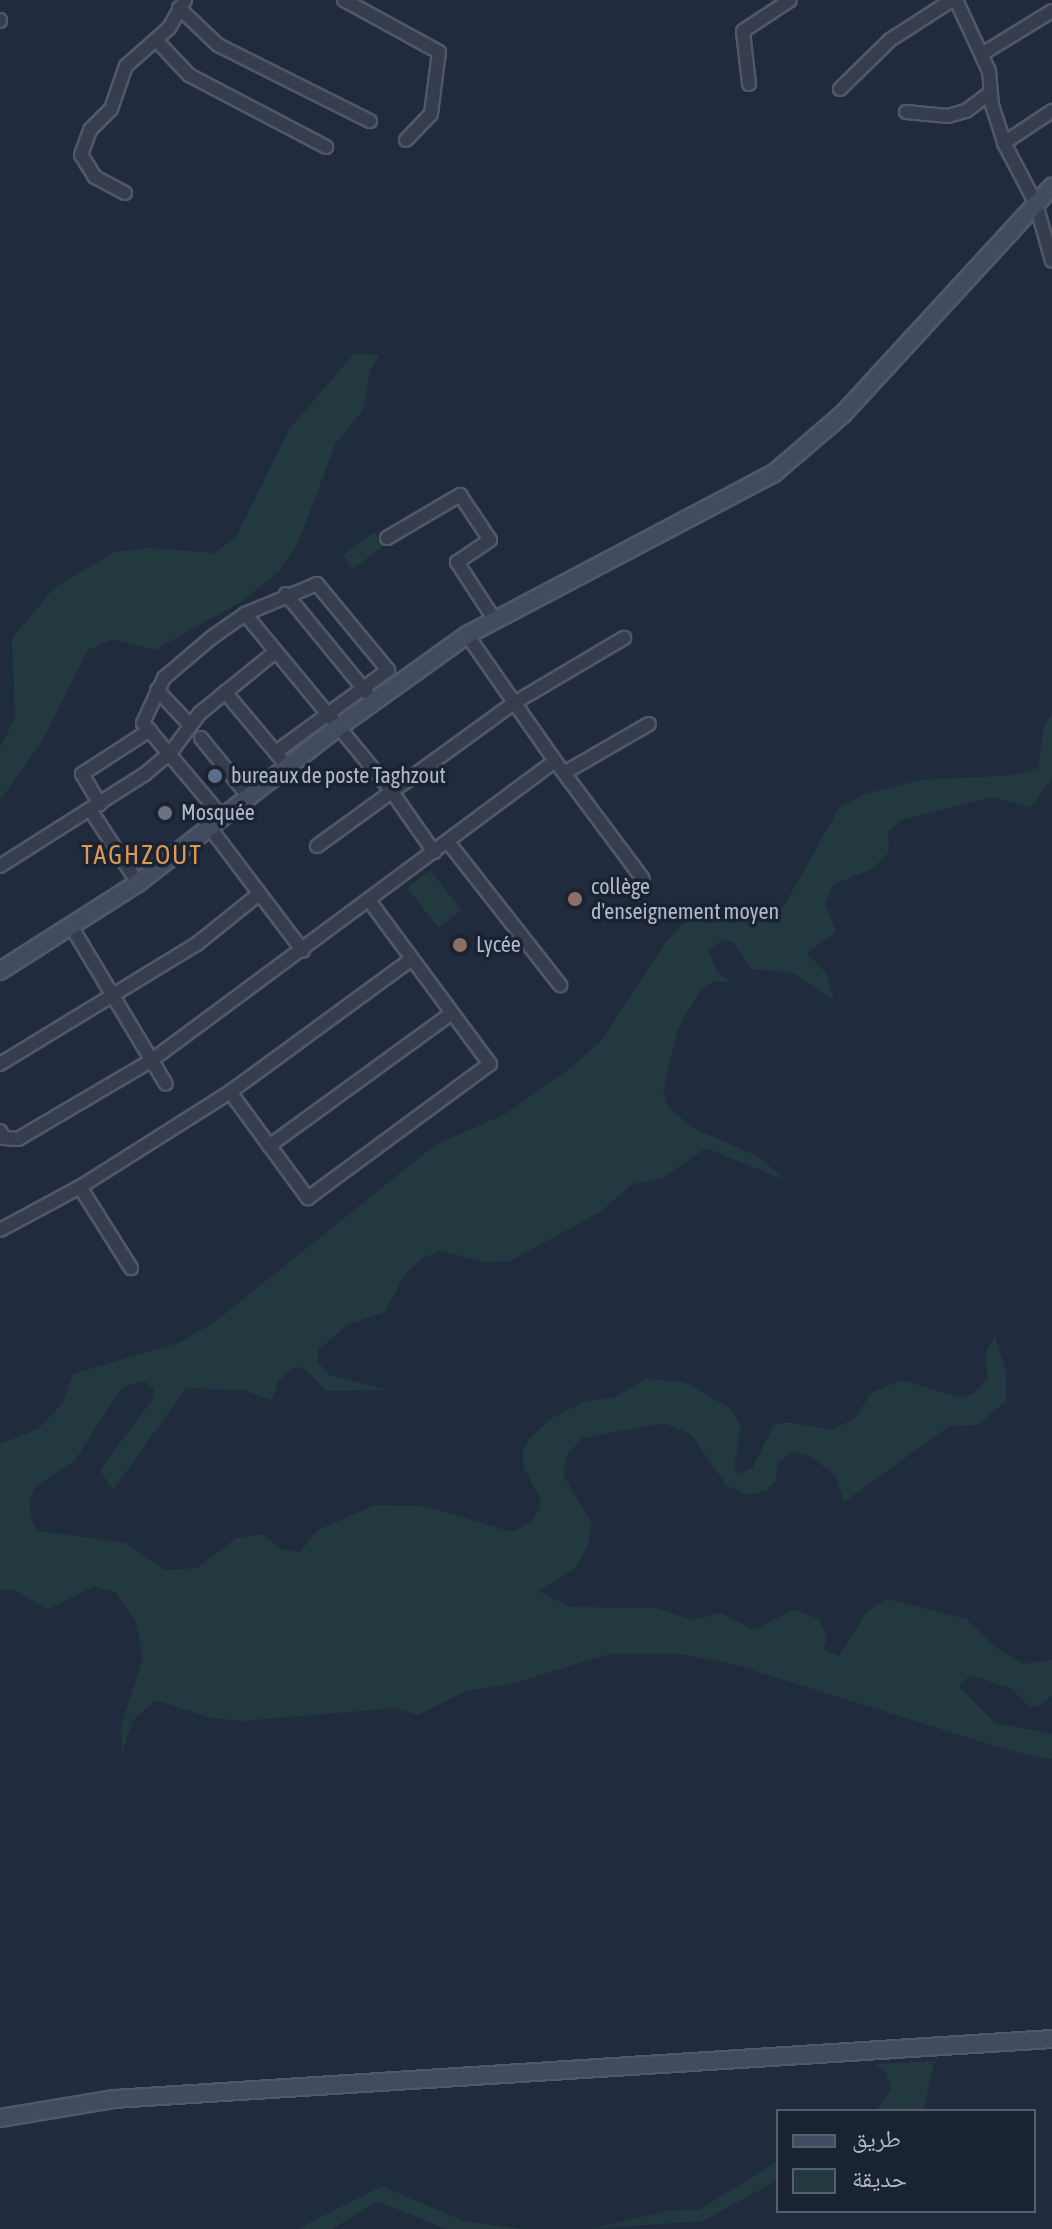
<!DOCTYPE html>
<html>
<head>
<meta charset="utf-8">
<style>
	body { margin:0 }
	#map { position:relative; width:1052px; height:2229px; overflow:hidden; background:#202b3e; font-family:"Asap Condensed","Noto Naskh Arabic",sans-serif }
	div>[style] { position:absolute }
	.green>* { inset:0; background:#223a3f; transform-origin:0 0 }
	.roads { filter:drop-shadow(2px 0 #505868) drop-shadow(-2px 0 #505868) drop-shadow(0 2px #505868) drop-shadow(0 -2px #505868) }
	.street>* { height:12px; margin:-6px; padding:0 6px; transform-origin:6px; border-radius:6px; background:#353d4e }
	.secondary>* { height:16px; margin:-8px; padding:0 8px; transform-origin:8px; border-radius:8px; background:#424c61 }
	.dots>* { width:22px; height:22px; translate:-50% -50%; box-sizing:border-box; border:4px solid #1a2332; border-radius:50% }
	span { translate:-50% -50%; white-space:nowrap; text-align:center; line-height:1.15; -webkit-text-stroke:7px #1a2332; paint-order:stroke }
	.poi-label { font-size:22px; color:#b0b8c9 }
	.left { translate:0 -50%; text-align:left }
	.quarter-label { font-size:26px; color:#de9956; letter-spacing:2px }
	.legend { position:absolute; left:776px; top:2109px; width:260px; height:104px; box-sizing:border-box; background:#1a2332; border:2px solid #565f6e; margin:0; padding:10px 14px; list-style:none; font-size:24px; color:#b0b8c9 }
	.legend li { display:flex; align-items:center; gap:16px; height:40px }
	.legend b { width:40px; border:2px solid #565f6e }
</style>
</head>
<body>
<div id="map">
	<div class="green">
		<div style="clip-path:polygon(354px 354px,380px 355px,370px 371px,363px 410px,336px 443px,298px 543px,279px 571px,242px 601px,155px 650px,113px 639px,88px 650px,43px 740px,0 800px,0 748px,15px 717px,12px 638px,55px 587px,115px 552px,149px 548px,215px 553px,237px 535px,290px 428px)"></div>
		<div style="left:374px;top:532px;width:17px;height:39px;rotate:54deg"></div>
		<div style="clip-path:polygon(1052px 713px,1052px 779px,1030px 807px,992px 797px,901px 820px,888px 832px,889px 852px,872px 869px,832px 885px,825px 904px,836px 932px,807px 953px,826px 973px,834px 1001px,794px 973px,751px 969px,734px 943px,723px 939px,709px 951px,717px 972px,731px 982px,714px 981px,700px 990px,678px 1029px,663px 1091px,668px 1107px,693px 1128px,759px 1157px,785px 1180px,706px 1148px,661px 1179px,632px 1184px,600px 1212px,510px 1261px,486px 1262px,441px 1251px,422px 1258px,405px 1274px,385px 1312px,347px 1325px,318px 1350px,318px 1362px,329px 1375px,387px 1390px,327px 1391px,302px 1367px,291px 1369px,278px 1382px,272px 1400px,243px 1390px,186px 1388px,113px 1490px,100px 1470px,153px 1399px,154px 1390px,146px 1382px,137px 1382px,121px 1389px,75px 1460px,34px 1488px,30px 1500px,31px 1520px,39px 1531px,126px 1543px,165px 1570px,197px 1568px,236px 1538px,262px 1534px,283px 1550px,300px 1552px,318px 1530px,375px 1505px,424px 1506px,512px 1532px,530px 1522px,540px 1509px,541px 1500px,524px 1468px,522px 1452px,529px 1439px,552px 1418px,586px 1401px,614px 1398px,645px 1379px,684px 1382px,730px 1408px,741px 1425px,734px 1469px,740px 1474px,753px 1467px,774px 1425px,788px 1422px,832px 1430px,855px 1418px,871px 1393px,902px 1380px,961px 1398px,974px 1393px,988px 1378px,985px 1355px,995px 1336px,1006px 1372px,1006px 1401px,977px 1425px,949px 1426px,844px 1502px,835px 1475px,811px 1457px,794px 1452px,778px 1462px,776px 1481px,767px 1490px,749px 1495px,727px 1486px,691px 1434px,664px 1423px,582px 1438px,566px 1456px,563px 1475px,592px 1524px,588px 1546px,575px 1568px,538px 1591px,570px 1607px,656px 1608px,693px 1620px,721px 1613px,754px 1630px,794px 1610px,819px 1619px,827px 1637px,823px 1649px,839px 1656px,867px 1611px,887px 1599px,966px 1619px,997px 1648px,1023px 1664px,1052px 1660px,1052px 1695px,1041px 1705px,1030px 1707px,1010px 1688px,970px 1675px,959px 1686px,995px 1723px,1052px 1734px,1052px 1759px,1011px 1751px,733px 1664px,680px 1654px,610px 1654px,507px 1685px,466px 1691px,418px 1715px,395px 1708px,243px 1721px,211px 1718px,156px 1700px,133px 1720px,122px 1754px,121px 1726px,143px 1658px,136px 1622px,116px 1593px,94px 1586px,48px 1609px,13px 1589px,0 1591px,0 1444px,38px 1429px,63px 1403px,73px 1374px,181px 1342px,216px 1321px,435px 1145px,505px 1114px,569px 1069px,602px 1040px,665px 943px,688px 918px,707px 908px,732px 911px,757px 922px,784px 906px,839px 808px,864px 794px,921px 780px,1015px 775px,1038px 768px,1044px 726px)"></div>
		<div style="left:430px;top:870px;width:51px;height:29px;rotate:52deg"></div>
		<div style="clip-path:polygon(935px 2061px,923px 2111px,876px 2111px,891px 2088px,886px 2072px,875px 2064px)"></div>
		<div style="clip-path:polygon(778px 2161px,778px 2180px,703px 2221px,589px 2229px,667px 2211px,699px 2210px)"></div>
		<div style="clip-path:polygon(382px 2186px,463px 2221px,524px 2229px,447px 2229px,377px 2201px,332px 2229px,297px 2229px)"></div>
	</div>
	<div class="roads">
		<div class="street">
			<div style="left:344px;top:0;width:108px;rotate:28.7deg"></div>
			<div style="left:439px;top:52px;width:63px;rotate:97.4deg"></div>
			<div style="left:431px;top:114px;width:36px;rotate:134deg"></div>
			<div style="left:956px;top:0;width:78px;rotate:65.1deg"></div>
			<div style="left:989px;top:71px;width:34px;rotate:85deg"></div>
			<div style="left:992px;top:105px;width:40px;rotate:72deg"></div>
			<div style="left:1004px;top:143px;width:69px;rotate:62.3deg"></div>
			<div style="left:1036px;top:204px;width:59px;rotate:74.3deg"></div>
			<div style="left:179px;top:8px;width:54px;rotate:43.5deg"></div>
			<div style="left:218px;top:45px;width:170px;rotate:26.6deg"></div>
			<div style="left:0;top:20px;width:1px;rotate:90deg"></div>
			<div style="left:156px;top:40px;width:48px;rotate:46.7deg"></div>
			<div style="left:189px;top:75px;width:155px;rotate:27.7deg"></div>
			<div style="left:982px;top:54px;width:82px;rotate:-31.6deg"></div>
			<div style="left:749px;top:84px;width:53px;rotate:-96.5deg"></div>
			<div style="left:743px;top:31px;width:56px;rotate:-33.4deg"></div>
			<div style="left:840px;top:89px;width:70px;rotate:-44.4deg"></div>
			<div style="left:890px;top:40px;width:74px;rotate:-32.8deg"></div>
			<div style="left:906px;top:112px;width:42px;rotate:5.4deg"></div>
			<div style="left:948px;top:116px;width:19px;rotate:-16deg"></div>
			<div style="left:966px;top:111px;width:31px;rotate:-37deg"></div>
			<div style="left:1004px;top:143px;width:58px;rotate:-33.7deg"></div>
			<div style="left:125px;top:193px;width:34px;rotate:-152deg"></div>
			<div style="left:95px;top:177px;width:26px;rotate:-122deg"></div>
			<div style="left:81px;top:155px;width:27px;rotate:-70deg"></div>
			<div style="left:90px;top:130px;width:30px;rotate:-45deg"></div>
			<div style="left:111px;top:109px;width:46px;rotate:-70.8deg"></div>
			<div style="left:126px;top:66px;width:57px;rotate:-41.5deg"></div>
			<div style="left:169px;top:28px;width:32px;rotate:-60deg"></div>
			<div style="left:387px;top:538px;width:85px;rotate:-30.5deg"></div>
			<div style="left:460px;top:495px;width:54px;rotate:56.3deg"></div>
			<div style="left:490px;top:540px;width:40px;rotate:146deg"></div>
			<div style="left:457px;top:562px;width:68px;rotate:57deg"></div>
			<div style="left:286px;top:594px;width:128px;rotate:50.7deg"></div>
			<div style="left:245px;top:614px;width:227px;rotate:50.4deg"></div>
			<div style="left:390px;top:789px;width:77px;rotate:55.1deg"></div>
			<div style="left:157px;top:690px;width:47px;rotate:46.7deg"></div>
			<div style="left:225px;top:692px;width:98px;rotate:50deg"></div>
			<div style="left:201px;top:738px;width:76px;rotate:50.9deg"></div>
			<div style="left:555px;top:761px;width:147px;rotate:53.3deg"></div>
			<div style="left:564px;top:773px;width:98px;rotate:-30deg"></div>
			<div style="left:100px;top:804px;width:35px;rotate:-121deg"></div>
			<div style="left:82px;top:774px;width:81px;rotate:-32.9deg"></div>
			<div style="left:91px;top:811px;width:86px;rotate:56.9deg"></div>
			<div style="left:223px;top:818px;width:124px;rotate:-130.1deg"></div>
			<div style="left:143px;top:723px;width:50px;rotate:-65deg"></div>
			<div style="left:164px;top:678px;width:62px;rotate:-40.4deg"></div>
			<div style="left:211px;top:638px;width:42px;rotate:-35.2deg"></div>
			<div style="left:245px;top:614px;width:78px;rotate:-22.6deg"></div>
			<div style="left:317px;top:584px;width:112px;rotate:50.5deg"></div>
			<div style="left:388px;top:670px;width:139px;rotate:143.8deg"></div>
			<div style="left:210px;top:828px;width:154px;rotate:52.9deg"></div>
			<div style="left:448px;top:842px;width:182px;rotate:51.9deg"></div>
			<div style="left:317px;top:846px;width:243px;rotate:-36deg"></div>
			<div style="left:514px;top:703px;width:128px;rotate:-30.6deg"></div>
			<div style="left:0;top:866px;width:172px;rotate:-32.4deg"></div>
			<div style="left:145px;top:774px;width:34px;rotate:-40deg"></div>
			<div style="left:171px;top:752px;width:49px;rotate:-53.4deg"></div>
			<div style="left:200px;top:713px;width:97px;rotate:-39.1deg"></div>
			<div style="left:71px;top:926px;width:184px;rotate:59deg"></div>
			<div style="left:0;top:1064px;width:232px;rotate:-31.4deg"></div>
			<div style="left:198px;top:943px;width:78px;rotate:-38.8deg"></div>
			<div style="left:230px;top:1092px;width:132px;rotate:53.7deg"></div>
			<div style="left:308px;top:1198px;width:226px;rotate:-36.4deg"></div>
			<div style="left:490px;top:1064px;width:202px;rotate:-126.5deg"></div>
			<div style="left:0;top:1131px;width:8px;rotate:60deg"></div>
			<div style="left:4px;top:1138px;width:14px;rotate:4deg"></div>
			<div style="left:18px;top:1139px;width:156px;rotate:-30.5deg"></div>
			<div style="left:152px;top:1060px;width:502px;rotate:-36.57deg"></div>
			<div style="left:555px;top:761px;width:154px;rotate:-124.9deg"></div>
			<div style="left:269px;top:1146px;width:226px;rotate:-36deg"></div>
			<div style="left:80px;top:1187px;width:96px;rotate:57.8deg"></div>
			<div style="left:0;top:1230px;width:91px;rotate:-28.3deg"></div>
			<div style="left:80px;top:1187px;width:178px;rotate:-32.3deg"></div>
			<div style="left:230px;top:1092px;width:225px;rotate:-36.2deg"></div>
		</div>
		<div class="secondary">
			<div style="left:0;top:971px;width:164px;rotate:-32.5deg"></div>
			<div style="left:138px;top:883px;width:252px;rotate:-37.9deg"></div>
			<div style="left:337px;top:728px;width:160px;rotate:-35.6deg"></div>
			<div style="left:467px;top:635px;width:346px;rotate:-27.8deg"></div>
			<div style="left:773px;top:474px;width:92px;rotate:-40.6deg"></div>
			<div style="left:843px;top:414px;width:309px;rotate:-47.4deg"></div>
			<div style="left:0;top:2118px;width:116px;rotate:-9.5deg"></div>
			<div style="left:114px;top:2099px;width:940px;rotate:-3.66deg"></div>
		</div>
	</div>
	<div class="dots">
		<div style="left:215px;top:776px;background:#5c6f8a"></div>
		<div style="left:165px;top:813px;background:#6b7280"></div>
		<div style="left:575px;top:899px;background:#8d6e63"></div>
		<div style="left:460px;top:945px;background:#8d6e63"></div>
	</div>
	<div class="poi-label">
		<span class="left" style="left:231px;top:776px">bureaux de poste Taghzout</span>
		<span class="left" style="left:181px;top:813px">Mosquée</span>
		<span class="left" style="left:591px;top:899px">collège<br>d'enseignement moyen</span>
		<span class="left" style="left:476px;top:945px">Lycée</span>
	</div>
	<div class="quarter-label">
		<span style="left:142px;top:856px">TAGHZOUT</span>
	</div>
	<ul class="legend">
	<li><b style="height:10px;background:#424c61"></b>طريق</li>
	<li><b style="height:22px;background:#223a3f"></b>حديقة</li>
	</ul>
</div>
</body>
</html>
